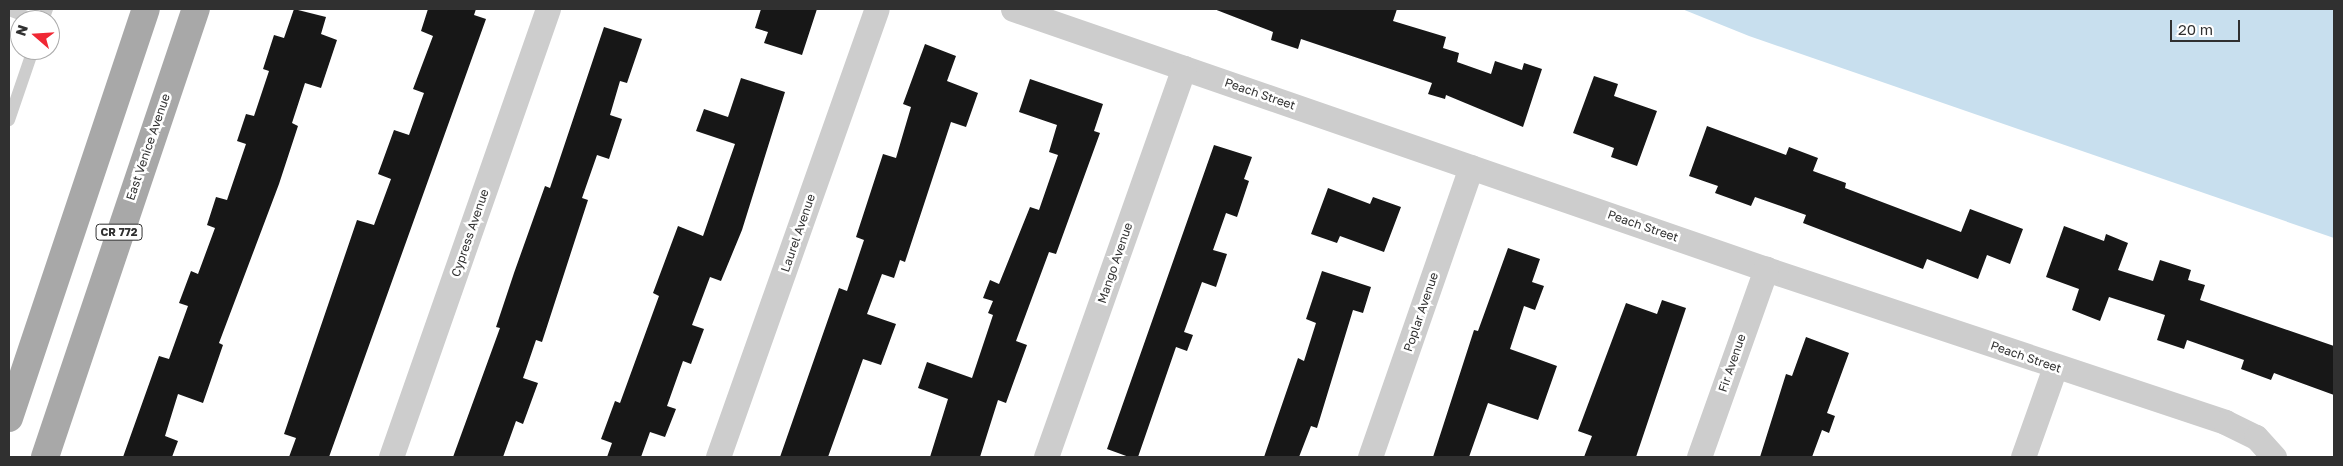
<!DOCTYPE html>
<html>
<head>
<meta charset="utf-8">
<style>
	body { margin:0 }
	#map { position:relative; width:2343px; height:466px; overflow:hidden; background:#fff; font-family:"Golos Text",sans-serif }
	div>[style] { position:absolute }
	.water>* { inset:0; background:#c8dfee }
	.building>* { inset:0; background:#171717 }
	.service>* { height:12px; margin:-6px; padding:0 6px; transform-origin:6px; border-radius:6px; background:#cdcdcd }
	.minor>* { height:25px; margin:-12.5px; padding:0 12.5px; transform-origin:12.5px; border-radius:12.5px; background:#cdcdcd }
	.primary>* { height:28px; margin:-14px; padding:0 14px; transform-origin:14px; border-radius:14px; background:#a8a8a8 }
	span { translate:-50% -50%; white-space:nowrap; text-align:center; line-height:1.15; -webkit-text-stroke:5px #fff; paint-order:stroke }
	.shield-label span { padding:1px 4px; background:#fff; border:1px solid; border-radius:4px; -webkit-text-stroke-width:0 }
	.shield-label { font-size:11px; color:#303030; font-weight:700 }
	.street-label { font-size:12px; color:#303030 }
	.frame { position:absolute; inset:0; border:10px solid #303030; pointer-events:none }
	.north { position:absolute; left:10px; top:10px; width:50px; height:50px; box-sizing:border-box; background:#fff; border:1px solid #acacac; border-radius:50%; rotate:289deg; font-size:14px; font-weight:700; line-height:20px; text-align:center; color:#303030 }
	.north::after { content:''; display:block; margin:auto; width:18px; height:22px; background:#f02834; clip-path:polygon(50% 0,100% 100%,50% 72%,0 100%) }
	.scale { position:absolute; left:2170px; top:20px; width:70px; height:22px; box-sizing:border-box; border:2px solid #303030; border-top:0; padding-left:6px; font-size:15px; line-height:18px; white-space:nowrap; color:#303030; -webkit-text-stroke:4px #fff; paint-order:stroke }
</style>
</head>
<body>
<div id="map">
	<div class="water">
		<div style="clip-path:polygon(1682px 9px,2334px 9px,2334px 238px,1749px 36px)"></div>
	</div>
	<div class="building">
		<div style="clip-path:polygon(294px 9px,326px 17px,321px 34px,337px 40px,321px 88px,305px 83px,292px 123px,298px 126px,279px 184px,219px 343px,223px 345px,203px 403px,178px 394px,165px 436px,178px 441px,172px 457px,123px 457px,159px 356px,169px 359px,188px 306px,179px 303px,191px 271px,198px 274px,215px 228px,207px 225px,216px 197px,227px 200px,246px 144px,237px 141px,246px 114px,254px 116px,269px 71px,263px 69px,274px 35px,284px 38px)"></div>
		<div style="clip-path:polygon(428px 9px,476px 9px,474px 15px,486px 19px,329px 457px,289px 457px,296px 438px,284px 434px,357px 220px,374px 225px,391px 179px,378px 174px,394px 130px,409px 135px,424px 93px,413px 89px,433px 36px,421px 31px)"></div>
		<div style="clip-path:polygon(761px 9px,817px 9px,802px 55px,764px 43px,768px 32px,755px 28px)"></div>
		<div style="clip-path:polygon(1214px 9px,1397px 9px,1393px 21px,1446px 37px,1443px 48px,1459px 53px,1457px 62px,1491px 74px,1495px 61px,1522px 70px,1524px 63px,1542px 69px,1523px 127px,1446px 95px,1445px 99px,1428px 94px,1432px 83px,1301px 39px,1298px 49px,1271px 40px,1273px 32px)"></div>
		<div style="clip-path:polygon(604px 27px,642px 39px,627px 83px,620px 81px,610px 115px,622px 119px,609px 159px,597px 155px,582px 198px,588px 200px,542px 342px,536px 340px,523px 378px,538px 383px,523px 424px,516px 421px,503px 457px,453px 457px,500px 328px,496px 327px,514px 273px,545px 186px,550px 188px)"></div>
		<div style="clip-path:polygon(925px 44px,956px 56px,947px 81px,978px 93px,966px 127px,951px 122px,905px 262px,900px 260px,894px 278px,882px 274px,867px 314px,896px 324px,881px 365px,863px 359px,828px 457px,780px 457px,839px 288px,847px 291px,864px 240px,856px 237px,883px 154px,896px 158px,911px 107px,903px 104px)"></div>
		<div style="clip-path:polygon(1594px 76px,1618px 84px,1614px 96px,1657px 111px,1637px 166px,1611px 157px,1614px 148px,1573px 133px)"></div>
		<div style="clip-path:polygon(741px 78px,785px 92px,742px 230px,721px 281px,710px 277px,692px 325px,704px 329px,691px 364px,683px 361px,667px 406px,676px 409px,665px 437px,650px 432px,641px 457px,607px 457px,612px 443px,601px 439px,615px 401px,620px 403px,659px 296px,653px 293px,678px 226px,703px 236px,735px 144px,696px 131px,704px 109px,728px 117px)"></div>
		<div style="clip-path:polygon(1030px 79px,1103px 104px,1094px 131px,1100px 133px,1056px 254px,1049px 252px,1016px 341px,1027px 345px,1006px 403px,998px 400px,980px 457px,930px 457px,948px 399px,918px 388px,927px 362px,972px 378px,993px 315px,988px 313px,993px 301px,983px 298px,990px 280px,999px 284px,1030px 207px,1039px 210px,1058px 155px,1049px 152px,1057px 125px,1019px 112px)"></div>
		<div style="clip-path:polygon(1707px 126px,1786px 155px,1789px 147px,1818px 158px,1813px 171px,1846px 183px,1845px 188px,1961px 232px,1970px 209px,2023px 229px,2010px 264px,1987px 255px,1978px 279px,1927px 259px,1923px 269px,1803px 223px,1806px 215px,1755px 197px,1751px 206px,1715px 193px,1718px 186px,1689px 176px)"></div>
		<div style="clip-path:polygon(1214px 145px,1252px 157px,1244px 179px,1249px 181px,1237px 217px,1226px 213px,1213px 250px,1227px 254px,1216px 287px,1202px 282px,1184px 332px,1193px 335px,1187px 351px,1176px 347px,1138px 457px,1129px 457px,1107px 449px)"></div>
		<div style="clip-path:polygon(1328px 188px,1370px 204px,1373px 197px,1401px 207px,1384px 252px,1340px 236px,1337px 243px,1311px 234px)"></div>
		<div style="clip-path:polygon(2064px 226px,2104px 241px,2106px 234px,2128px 243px,2118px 270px,2153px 281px,2160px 260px,2191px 270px,2188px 280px,2205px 285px,2200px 300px,2334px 346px,2334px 395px,2274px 373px,2271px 380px,2241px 369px,2244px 360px,2187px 340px,2184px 349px,2157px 340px,2165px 315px,2109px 297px,2100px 321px,2072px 310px,2079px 289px,2046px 277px)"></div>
		<div style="clip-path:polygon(1508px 248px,1540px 259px,1532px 282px,1544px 286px,1535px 310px,1524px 306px,1510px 349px,1557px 366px,1538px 420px,1488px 403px,1469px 457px,1433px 457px,1474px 330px,1478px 331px)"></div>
		<div style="clip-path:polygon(1322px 271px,1371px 287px,1363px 313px,1353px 310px,1317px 428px,1311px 426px,1299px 457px,1264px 457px,1298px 358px,1304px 361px,1316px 323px,1306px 319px)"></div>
		<div style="clip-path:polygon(1662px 300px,1686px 308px,1636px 457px,1584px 457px,1592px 436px,1578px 431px,1626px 303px,1657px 314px)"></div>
		<div style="clip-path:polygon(1806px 337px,1849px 353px,1827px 413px,1835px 416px,1829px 433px,1822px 430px,1812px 457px,1760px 457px,1786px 374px,1792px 376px)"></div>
	</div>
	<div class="service">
		<div style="left:9px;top:10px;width:28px;rotate:21deg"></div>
		<div style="left:43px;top:20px;width:12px;rotate:-70deg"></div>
		<div style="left:9px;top:120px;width:74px;rotate:-71.1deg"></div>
	</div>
	<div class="minor">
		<div style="left:1013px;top:9px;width:797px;rotate:19.05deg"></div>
		<div style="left:1766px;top:269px;width:484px;rotate:18.4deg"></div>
		<div style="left:2225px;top:422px;width:34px;rotate:26deg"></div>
		<div style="left:2256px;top:437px;width:27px;rotate:48deg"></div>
		<div style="left:391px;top:457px;width:475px;rotate:-70.7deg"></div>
		<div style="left:718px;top:457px;width:475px;rotate:-70.5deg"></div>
		<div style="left:1046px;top:457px;width:413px;rotate:-70.5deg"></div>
		<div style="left:1370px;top:457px;width:307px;rotate:-70.8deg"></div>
		<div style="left:1699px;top:457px;width:200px;rotate:-70.4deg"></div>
		<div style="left:2023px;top:457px;width:96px;rotate:-70.4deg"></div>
	</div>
	<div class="primary">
		<div style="left:9px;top:418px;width:431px;rotate:-71.5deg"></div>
		<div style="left:45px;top:457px;width:473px;rotate:-71.4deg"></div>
	</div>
	<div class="shield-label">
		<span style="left:119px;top:232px">CR 772</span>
	</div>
	<div class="street-label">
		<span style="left:1260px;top:94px;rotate:19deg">Peach Street</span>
		<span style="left:148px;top:147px;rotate:-71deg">East Venice Avenue</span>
		<span style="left:1643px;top:226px;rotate:19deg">Peach Street</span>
		<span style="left:470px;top:233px;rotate:-71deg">Cypress Avenue</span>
		<span style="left:798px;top:233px;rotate:-71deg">Laurel Avenue</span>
		<span style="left:1115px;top:263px;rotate:-71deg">Mango Avenue</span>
		<span style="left:1421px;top:312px;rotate:-71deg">Poplar Avenue</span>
		<span style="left:2026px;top:357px;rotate:19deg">Peach Street</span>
		<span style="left:1732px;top:363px;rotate:-71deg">Fir Avenue</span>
	</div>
	<div class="frame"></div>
	<div class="north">N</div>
	<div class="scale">20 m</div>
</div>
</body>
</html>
